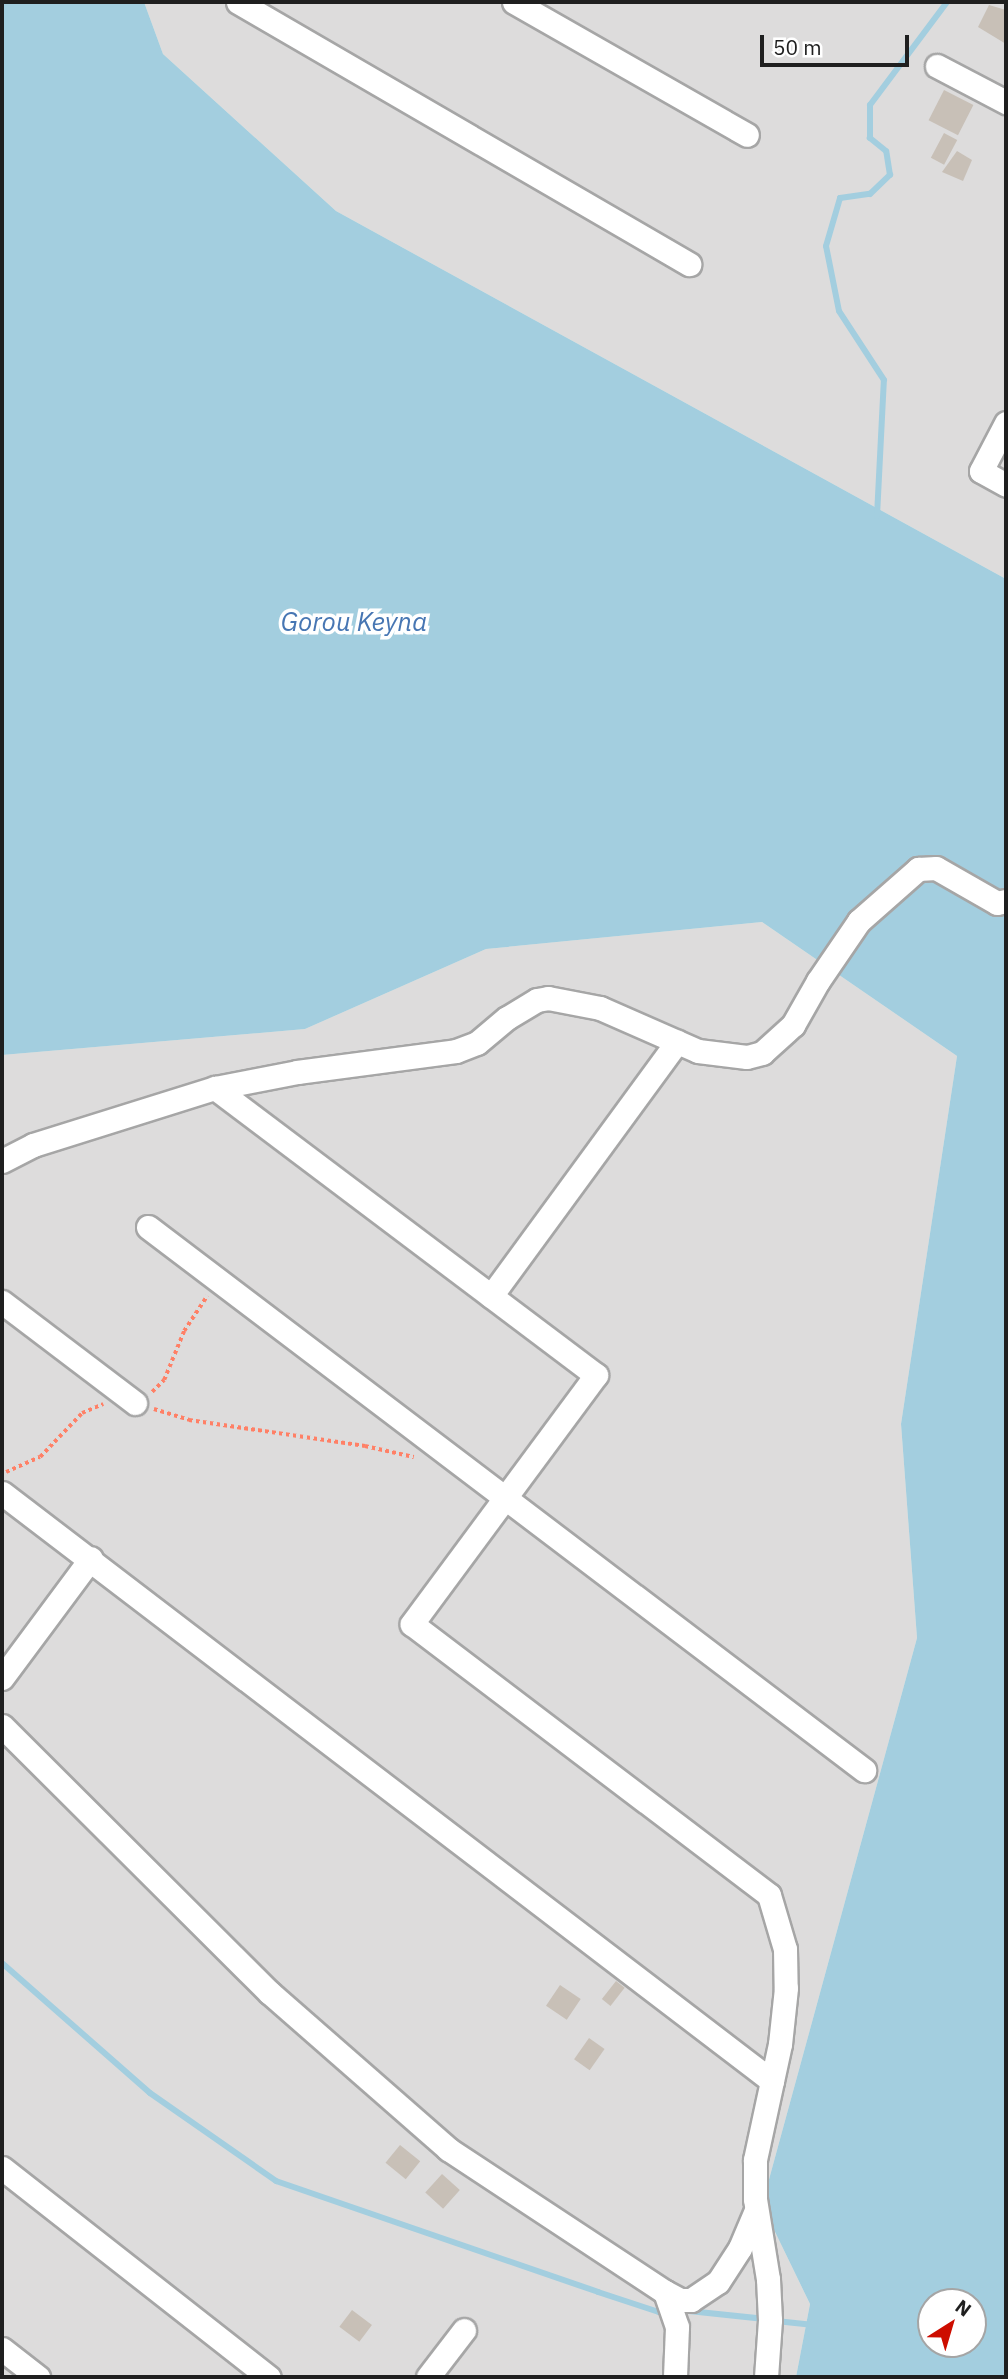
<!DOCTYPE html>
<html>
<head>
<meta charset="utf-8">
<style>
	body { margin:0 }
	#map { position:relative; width:1008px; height:2379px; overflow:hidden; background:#f0ede4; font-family:"IBM Plex Sans",sans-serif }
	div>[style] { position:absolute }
	.residential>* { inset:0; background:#dddcdc }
	.water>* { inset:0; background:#a3cedf }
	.stream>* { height:6px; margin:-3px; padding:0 3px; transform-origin:3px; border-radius:3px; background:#a3cedf }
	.building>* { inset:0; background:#c8c0b7; transform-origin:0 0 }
	.path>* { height:3.5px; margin-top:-1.75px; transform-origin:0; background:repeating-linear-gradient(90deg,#ff8066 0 3.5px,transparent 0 7px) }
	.roads { filter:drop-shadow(2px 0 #a6a6a6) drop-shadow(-2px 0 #a6a6a6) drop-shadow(0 2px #a6a6a6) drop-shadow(0 -2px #a6a6a6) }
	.street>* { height:23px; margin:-11.5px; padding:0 11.5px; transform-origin:11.5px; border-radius:11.5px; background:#fff }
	span { translate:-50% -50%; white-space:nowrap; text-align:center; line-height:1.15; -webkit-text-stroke:7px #fff; paint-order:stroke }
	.water-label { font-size:26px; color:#4776b3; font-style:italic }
	.frame { position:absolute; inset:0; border:4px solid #1f1f1f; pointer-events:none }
	.north { position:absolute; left:917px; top:2288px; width:70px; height:70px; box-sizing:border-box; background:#fff; border:2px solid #a5a5a5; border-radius:50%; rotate:37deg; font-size:19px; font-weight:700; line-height:28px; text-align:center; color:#1f1f1f }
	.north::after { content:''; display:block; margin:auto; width:24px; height:32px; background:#cd0d00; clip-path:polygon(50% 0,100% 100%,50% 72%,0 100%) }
	.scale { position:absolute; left:760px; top:35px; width:149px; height:32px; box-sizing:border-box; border:4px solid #1f1f1f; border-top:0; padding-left:9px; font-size:21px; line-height:24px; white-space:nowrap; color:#1f1f1f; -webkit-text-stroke:5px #fff; paint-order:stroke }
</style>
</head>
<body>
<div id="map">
	<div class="residential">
		<div style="clip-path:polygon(144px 2px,1006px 2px,1006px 579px,336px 211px,163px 54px)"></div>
		<div style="clip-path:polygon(762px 922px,957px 1056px,901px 1424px,917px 1638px,762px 2205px,810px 2304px,796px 2377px,2px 2377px,2px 1055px,305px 1029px,486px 949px)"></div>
	</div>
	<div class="water">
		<div style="clip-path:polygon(evenodd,2px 2px,144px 2px,163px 54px,336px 211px,1006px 579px,1006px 2377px,796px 2377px,810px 2304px,762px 2205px,917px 1638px,901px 1424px,957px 1056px,762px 922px,486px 949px,305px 1029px,2px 1055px,2px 2px,931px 2302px,973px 2302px,973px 2344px,931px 2344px,931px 2302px)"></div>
	</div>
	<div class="stream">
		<div style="left:877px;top:516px;width:136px;rotate:-87.1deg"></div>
		<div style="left:884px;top:380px;width:82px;rotate:-123.1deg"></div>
		<div style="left:839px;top:311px;width:66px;rotate:-101.3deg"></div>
		<div style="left:826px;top:246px;width:50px;rotate:-73.7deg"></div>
		<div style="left:840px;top:198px;width:30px;rotate:-8deg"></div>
		<div style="left:870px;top:194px;width:28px;rotate:-44deg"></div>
		<div style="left:890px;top:175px;width:24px;rotate:-99deg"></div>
		<div style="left:886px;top:151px;width:21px;rotate:-141deg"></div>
		<div style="left:870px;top:138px;width:33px;rotate:-90deg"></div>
		<div style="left:870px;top:105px;width:129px;rotate:-53.2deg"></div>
		<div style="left:2px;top:1963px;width:197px;rotate:41.3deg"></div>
		<div style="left:150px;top:2093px;width:154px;rotate:34.9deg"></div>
		<div style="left:276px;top:2181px;width:341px;rotate:19deg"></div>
		<div style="left:598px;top:2292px;width:64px;rotate:18.2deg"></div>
		<div style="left:659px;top:2312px;width:9px"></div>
		<div style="left:689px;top:2311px;width:76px;rotate:6deg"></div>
		<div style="left:776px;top:2321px;width:38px;rotate:6deg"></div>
	</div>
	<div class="building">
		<div style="clip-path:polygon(989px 5px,1006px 10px,1006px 44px,978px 27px)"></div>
		<div style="left:944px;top:90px;width:33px;height:34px;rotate:27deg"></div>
		<div style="left:944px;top:133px;width:15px;height:28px;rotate:28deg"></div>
		<div style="clip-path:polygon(957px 151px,972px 160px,963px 181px,942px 172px)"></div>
		<div style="left:616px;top:1981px;width:11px;height:23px;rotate:38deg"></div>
		<div style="left:560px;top:1985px;width:25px;height:25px;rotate:34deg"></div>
		<div style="left:589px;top:2038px;width:19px;height:26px;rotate:35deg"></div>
		<div style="left:400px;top:2145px;width:26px;height:23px;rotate:39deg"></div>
		<div style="left:442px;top:2174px;width:24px;height:25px;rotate:42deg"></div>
		<div style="left:352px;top:2310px;width:25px;height:21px;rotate:37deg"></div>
	</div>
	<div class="path">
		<div style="left:152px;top:1392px;width:17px;rotate:-45deg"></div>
		<div style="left:164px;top:1380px;width:53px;rotate:-67.8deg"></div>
		<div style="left:184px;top:1331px;width:42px;rotate:-56.7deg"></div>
		<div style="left:154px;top:1409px;width:37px;rotate:17deg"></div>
		<div style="left:189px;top:1420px;width:178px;rotate:8.4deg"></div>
		<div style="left:365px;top:1446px;width:50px;rotate:12.7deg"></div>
		<div style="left:6px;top:1472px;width:37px;rotate:-24deg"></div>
		<div style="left:40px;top:1457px;width:61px;rotate:-46.3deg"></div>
		<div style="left:82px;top:1413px;width:23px;rotate:-23deg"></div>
	</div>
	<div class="roads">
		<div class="street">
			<div style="left:238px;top:2px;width:522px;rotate:30.15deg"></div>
			<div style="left:514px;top:2px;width:268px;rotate:29.7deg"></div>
			<div style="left:937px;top:66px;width:78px;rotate:27.6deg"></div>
			<div style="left:1006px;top:423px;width:54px;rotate:117.5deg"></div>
			<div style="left:981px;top:471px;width:29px;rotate:29deg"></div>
			<div style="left:215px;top:1088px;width:477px;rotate:37deg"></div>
			<div style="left:596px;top:1375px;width:310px;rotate:126.5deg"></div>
			<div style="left:412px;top:1624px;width:448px;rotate:37.2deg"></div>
			<div style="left:769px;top:1895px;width:56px;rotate:73.5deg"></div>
			<div style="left:785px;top:1949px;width:39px;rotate:89deg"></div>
			<div style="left:786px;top:1988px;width:56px;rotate:96.1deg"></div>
			<div style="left:780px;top:2044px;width:119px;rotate:102.2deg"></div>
			<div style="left:755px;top:2160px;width:39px;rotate:90deg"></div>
			<div style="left:755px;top:2199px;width:81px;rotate:80.8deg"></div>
			<div style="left:768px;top:2279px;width:41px;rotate:87.2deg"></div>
			<div style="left:770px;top:2320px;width:57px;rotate:94deg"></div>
			<div style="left:2px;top:1161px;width:35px;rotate:-27deg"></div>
			<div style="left:33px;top:1145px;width:191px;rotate:-17.4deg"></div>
			<div style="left:215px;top:1088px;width:84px;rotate:-11deg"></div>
			<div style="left:297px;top:1072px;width:160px;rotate:-7.5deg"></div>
			<div style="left:456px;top:1051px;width:22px;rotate:-21deg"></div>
			<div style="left:477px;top:1043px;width:39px;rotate:-40deg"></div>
			<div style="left:507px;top:1018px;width:35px;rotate:-31deg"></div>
			<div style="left:537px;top:1000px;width:11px;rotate:-10deg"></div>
			<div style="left:548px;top:998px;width:53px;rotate:10.9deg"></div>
			<div style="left:600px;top:1008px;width:107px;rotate:23.7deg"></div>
			<div style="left:698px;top:1051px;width:49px;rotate:7deg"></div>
			<div style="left:747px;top:1057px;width:16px;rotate:-15deg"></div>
			<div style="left:762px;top:1053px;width:42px;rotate:-42.1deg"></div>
			<div style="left:793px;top:1025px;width:51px;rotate:-60.4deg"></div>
			<div style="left:818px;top:981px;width:73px;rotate:-55.7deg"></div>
			<div style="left:859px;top:921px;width:79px;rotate:-41.4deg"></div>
			<div style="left:918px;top:869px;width:18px;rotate:-3deg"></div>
			<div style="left:936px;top:868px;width:70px;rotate:29.8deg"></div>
			<div style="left:997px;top:903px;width:9px;rotate:-13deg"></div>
			<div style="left:148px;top:1227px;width:899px;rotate:37.18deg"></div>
			<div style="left:491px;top:1296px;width:315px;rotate:-53.8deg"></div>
			<div style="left:2px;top:1302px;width:167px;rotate:37.2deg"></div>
			<div style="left:2px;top:1493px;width:969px;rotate:37.37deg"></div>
			<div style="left:2px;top:1678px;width:149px;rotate:-53.4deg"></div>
			<div style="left:2px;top:1726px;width:378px;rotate:44.9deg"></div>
			<div style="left:270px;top:1993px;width:237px;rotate:41.2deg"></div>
			<div style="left:448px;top:2149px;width:260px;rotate:33.4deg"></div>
			<div style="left:665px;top:2292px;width:17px;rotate:28deg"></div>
			<div style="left:680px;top:2300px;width:11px"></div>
			<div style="left:691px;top:2300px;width:32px;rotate:-34deg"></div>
			<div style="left:718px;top:2282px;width:40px;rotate:-57.1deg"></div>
			<div style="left:740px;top:2248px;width:39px;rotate:-67deg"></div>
			<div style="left:2px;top:2168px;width:339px;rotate:38.1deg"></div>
			<div style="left:665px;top:2292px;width:37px;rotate:71deg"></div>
			<div style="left:677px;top:2327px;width:50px;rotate:92.3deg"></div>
			<div style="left:2px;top:2349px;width:46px;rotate:37.9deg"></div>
			<div style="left:428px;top:2377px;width:59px;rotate:-52.5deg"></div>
		</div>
	</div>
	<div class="water-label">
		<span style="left:354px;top:622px">Gorou Keyna</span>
	</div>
	<div class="frame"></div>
	<div class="north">N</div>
	<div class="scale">50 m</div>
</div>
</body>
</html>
